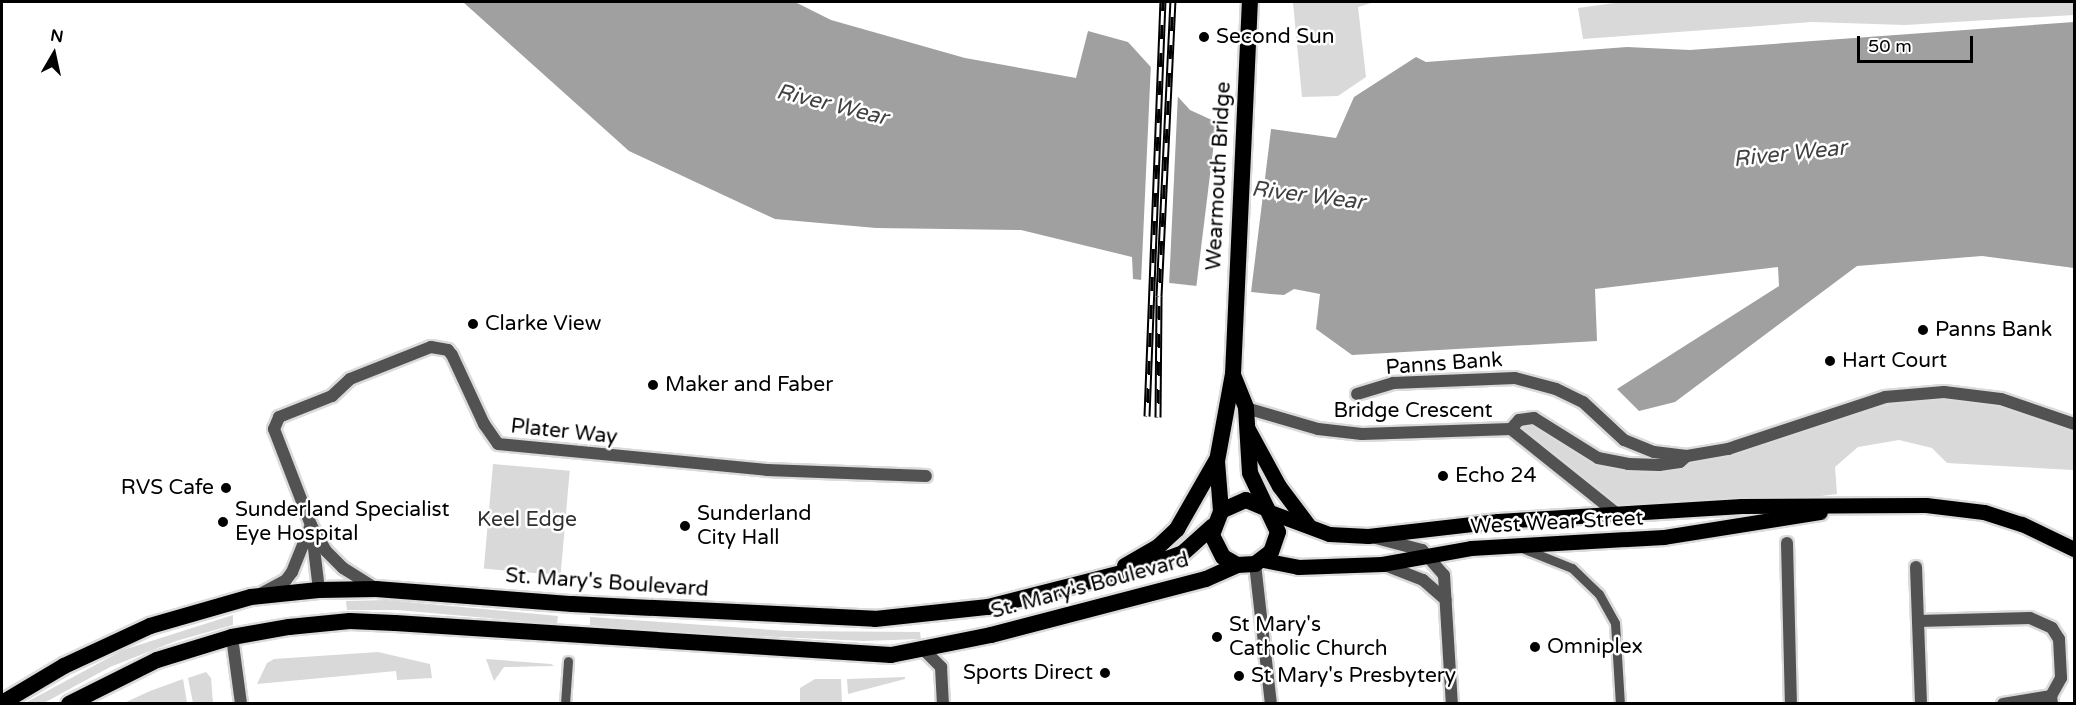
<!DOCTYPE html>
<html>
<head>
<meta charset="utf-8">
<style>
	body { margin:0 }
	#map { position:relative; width:2076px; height:705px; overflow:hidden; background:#fff; font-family:"Varela Round",sans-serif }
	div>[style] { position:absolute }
	.green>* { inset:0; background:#d9d9d9; transform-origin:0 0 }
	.water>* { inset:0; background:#a0a0a0 }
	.pier>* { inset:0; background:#fff; transform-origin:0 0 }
	.roads { filter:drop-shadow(2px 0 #dbdbdb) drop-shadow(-2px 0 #dbdbdb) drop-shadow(0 2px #dbdbdb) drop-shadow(0 -2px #dbdbdb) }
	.pedestrian>* { height:9px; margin:-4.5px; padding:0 4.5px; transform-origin:4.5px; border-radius:4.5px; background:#525252 }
	.minor>* { height:12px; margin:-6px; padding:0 6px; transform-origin:6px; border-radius:6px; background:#525252 }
	.tertiary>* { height:12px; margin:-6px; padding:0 6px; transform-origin:6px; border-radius:6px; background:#525252 }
	.primary>* { height:15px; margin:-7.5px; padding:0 7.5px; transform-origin:7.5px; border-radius:7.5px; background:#000 }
	.trunk>* { height:16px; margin:-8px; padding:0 8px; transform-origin:8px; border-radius:8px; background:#000 }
	.rail>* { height:7px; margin-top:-3.5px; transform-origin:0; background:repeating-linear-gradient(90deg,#fff 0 14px,#000 0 28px); box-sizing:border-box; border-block:2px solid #000 }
	.dots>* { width:16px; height:16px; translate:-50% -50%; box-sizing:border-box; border:3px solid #fff; border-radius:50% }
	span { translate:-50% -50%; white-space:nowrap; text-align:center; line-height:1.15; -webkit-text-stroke:5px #fff; paint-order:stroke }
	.poi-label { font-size:21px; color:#000 }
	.left { translate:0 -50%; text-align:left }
	.right { translate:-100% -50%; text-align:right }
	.street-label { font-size:21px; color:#000 }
	.park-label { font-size:21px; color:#303030 }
	.water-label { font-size:22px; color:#414141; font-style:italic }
	.frame { position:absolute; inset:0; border:3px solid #000; pointer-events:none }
	.north { position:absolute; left:24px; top:24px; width:60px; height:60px; -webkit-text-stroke:4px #fff; paint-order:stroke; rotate:9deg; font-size:16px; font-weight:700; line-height:24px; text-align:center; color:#000 }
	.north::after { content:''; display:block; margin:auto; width:21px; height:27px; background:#000; clip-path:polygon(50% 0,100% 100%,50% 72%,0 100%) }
	.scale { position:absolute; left:1857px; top:36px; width:116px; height:27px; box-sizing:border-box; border:3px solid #000; border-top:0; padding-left:8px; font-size:18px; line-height:21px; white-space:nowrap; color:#000; -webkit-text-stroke:4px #fff; paint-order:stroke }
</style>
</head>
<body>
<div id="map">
	<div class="green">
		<div style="clip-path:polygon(1375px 2px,1358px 7px,1366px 77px,1338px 96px,1302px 97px,1293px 3px)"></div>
		<div style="clip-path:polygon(1622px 2px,2074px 2px,2074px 15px,1905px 25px,1812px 22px,1583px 39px,1578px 8px)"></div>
		<div style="clip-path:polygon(1944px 392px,2001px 399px,2074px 424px,2074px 549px,2073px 470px,1947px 463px,1932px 448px,1899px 440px,1858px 447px,1835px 467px,1837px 494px,1742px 506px,1617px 514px,1514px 423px,1526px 418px,1589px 454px,1659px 465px,1773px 433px)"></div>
		<div style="left:493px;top:464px;width:77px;height:105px;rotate:5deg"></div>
		<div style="clip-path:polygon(387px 600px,558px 616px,557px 624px,397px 610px,347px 610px,346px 601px)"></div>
		<div style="clip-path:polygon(233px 615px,233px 625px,176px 641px,110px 667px,44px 703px,25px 703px,123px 650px)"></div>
		<div style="clip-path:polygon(590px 617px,787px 631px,920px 632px,921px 639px,864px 641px,632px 630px,590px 625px)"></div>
		<div style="clip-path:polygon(378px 652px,430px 664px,432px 678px,397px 680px,396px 671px,257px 684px,267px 663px,274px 659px)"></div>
		<div style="clip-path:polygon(486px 659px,551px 664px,554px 666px,504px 667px,494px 681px)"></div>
		<div style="clip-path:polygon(206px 672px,211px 678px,213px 703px,193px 703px,188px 678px)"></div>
		<div style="clip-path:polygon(905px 677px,905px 679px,848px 694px,847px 679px)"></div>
		<div style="clip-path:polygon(183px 679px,187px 703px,124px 703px,150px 691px)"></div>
		<div style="clip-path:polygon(815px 679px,841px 679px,842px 703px,800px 703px,800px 688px)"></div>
	</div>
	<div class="water">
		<div style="clip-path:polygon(463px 2px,795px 2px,831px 20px,965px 58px,1076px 78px,1088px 31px,1128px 42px,1190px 110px,1214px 121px,1336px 138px,1354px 97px,1416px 57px,1426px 62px,1627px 47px,1690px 50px,2074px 22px,2074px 268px,1982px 256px,1857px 266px,1675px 402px,1639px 411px,1617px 389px,1779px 286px,1778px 267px,1595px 289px,1597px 341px,1352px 355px,1316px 329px,1320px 294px,1294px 289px,1284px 295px,1270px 294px,1133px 279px,1132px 257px,1021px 230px,876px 228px,775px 219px,629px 151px)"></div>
	</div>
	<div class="pier">
		<div style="clip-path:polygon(1151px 63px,1178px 93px,1169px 286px,1141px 283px)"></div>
		<div style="left:1217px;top:118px;width:55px;height:172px;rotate:7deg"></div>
	</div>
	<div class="roads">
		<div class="pedestrian">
			<div style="left:1522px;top:548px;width:54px;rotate:21.8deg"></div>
			<div style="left:1572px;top:568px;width:37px;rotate:44deg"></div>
			<div style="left:1599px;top:594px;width:33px;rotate:61deg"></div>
			<div style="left:1615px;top:623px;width:81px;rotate:86.5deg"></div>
			<div style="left:565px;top:704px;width:43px;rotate:-86deg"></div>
		</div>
		<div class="minor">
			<div style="left:1357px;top:394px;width:38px;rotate:-17deg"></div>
			<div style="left:1393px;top:383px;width:122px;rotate:-2.3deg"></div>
			<div style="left:1515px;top:378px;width:42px;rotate:15deg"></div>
			<div style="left:1556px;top:389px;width:30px;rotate:26deg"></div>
			<div style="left:1583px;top:402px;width:56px;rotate:42.8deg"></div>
			<div style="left:1624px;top:440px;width:32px;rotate:22deg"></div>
			<div style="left:1654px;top:452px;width:33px;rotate:7deg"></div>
			<div style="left:1687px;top:456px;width:42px;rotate:-9.7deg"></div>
			<div style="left:1728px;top:449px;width:165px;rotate:-18.3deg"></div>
			<div style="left:1885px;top:397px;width:59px;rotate:-4.8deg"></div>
			<div style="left:1944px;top:392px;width:57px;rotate:7deg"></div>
			<div style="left:2001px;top:399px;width:77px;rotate:18.9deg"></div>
			<div style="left:1246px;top:408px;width:75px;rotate:16.3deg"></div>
			<div style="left:1318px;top:429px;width:44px;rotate:6.5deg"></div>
			<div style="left:1362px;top:434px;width:149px;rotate:-1.9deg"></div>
			<div style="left:1511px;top:429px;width:12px;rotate:-48deg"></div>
			<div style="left:1519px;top:420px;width:15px;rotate:-8deg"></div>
			<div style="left:1534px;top:418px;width:75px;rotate:32deg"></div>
			<div style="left:1598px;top:458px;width:31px;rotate:11deg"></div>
			<div style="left:1628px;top:464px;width:31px;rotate:2deg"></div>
			<div style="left:1659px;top:465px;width:21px;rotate:-8deg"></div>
			<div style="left:1680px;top:462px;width:9px;rotate:-41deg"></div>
			<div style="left:1511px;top:429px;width:136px;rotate:38.7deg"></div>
			<div style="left:312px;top:532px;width:58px;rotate:83.1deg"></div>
			<div style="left:1787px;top:543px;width:161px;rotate:88.6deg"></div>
			<div style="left:1916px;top:567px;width:137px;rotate:87.9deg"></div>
			<div style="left:375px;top:588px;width:38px;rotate:-148deg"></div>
			<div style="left:343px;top:568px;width:24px;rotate:-135deg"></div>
			<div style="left:326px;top:551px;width:30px;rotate:-120deg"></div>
			<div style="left:311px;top:525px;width:103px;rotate:-111.1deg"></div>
			<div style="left:274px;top:429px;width:13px;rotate:-67deg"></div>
			<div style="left:279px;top:417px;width:57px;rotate:-21.6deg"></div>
			<div style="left:332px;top:396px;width:25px;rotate:-43deg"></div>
			<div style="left:350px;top:379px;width:87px;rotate:-21.6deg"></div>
			<div style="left:431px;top:347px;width:17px;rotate:10deg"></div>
			<div style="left:448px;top:350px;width:6px;rotate:51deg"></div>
			<div style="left:452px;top:355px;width:76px;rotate:65.1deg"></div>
			<div style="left:484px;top:424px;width:24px;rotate:55deg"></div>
			<div style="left:498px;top:444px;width:270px;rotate:5.5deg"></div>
			<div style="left:767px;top:470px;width:159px;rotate:2.2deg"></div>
			<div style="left:262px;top:593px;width:27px;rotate:-28deg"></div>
			<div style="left:286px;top:580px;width:10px;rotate:-53deg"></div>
			<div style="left:292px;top:572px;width:51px;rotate:-68deg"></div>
			<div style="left:1918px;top:621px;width:112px;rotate:-1.5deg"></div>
			<div style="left:2030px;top:618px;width:24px;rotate:24deg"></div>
			<div style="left:2052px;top:628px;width:13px;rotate:58deg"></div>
			<div style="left:2059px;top:639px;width:39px;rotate:87deg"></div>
			<div style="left:2061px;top:678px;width:21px;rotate:119deg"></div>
			<div style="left:2051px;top:696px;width:8px;rotate:83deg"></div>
			<div style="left:232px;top:637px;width:68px;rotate:82.3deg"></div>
			<div style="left:925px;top:651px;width:23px;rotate:45deg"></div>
			<div style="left:941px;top:667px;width:37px;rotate:87deg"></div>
			<div style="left:2003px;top:704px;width:49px;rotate:-9.5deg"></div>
		</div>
		<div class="tertiary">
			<div style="left:1372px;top:537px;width:52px;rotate:14.6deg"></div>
			<div style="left:1422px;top:550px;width:33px;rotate:49deg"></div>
			<div style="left:1444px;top:575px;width:129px;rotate:86.5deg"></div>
			<div style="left:1255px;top:564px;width:141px;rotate:83.5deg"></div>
			<div style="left:1382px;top:564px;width:44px;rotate:21.3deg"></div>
			<div style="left:1423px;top:580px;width:30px;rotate:41deg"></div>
		</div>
		<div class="primary">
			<div style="left:1248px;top:429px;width:65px;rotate:61.5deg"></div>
			<div style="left:1279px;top:486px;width:50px;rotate:53.1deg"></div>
			<div style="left:1270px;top:512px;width:63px;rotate:20.4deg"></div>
			<div style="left:1329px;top:534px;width:39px;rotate:3deg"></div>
			<div style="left:1368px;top:536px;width:131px;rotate:-6.6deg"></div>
			<div style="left:1498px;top:521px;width:244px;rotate:-3.5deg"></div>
			<div style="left:1742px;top:506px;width:184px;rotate:-0.3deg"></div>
			<div style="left:1926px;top:505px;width:58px;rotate:6.9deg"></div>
			<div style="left:1984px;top:512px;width:40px;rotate:18deg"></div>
			<div style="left:2022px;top:524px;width:58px;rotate:25.7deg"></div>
			<div style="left:1263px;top:560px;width:36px;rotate:11deg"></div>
			<div style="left:1298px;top:567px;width:84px;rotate:-2deg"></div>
			<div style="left:1382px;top:564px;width:90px;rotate:-10.2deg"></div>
			<div style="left:1471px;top:548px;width:193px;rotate:-3.3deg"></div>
			<div style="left:1664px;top:537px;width:158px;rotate:-9.1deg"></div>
		</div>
		<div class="trunk">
			<div style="left:1233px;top:375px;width:35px;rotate:68deg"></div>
			<div style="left:1246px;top:408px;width:65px;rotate:86.5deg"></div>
			<div style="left:1250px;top:473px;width:65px;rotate:64.6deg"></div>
			<div style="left:1278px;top:532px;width:21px;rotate:109deg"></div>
			<div style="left:1271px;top:552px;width:20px;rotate:143deg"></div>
			<div style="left:1255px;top:564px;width:18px;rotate:177deg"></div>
			<div style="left:1237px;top:565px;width:16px;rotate:-150deg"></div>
			<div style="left:1223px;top:557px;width:25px;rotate:-117deg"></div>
			<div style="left:1212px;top:535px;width:26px;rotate:-69deg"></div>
			<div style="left:1221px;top:511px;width:27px;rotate:-24deg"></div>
			<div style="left:1246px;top:500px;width:23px;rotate:23deg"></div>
			<div style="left:1221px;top:511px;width:50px;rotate:-94.6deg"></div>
			<div style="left:1217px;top:461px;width:88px;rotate:-79.6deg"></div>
			<div style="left:1233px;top:374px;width:372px;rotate:-87.4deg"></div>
			<div style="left:1125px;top:566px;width:39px;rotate:-30deg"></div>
			<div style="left:1159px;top:546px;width:25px;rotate:-43deg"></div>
			<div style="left:1177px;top:529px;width:78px;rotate:-60.2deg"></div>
			<div style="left:2px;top:703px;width:72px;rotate:-30.8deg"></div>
			<div style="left:64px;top:666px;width:95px;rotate:-24.9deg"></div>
			<div style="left:150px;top:626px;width:105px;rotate:-16deg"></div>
			<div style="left:251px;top:597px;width:68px;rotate:-5.9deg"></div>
			<div style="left:319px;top:590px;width:57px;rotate:-1deg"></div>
			<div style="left:376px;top:589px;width:197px;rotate:4.4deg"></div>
			<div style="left:572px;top:604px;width:303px;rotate:2.8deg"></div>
			<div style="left:875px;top:619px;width:114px;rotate:-6.1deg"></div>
			<div style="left:988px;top:607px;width:162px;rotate:-14.3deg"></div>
			<div style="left:1145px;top:567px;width:40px;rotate:-20.2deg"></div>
			<div style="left:1183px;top:553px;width:40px;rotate:-42deg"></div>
			<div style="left:69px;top:704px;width:98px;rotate:-26.6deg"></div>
			<div style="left:157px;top:660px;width:78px;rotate:-17deg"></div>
			<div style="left:232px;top:637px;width:58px;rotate:-10deg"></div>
			<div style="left:289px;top:627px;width:61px;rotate:-5.6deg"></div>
			<div style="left:350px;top:621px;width:45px;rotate:2.5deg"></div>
			<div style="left:395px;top:623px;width:497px;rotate:3.7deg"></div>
			<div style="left:891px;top:655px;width:102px;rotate:-11.3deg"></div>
			<div style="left:991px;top:635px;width:222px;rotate:-14.6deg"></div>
			<div style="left:1206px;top:579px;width:34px;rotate:-24deg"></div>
		</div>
	</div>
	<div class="rail">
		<div style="left:1147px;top:416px;width:414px;rotate:-87.8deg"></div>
		<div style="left:1158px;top:417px;width:121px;rotate:-89.5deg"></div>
		<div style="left:1159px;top:296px;width:294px;rotate:-87.3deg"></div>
	</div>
	<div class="dots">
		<div style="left:1204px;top:37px;background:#000"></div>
		<div style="left:473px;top:324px;background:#000"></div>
		<div style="left:1923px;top:330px;background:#000"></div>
		<div style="left:1830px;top:361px;background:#000"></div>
		<div style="left:653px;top:385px;background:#000"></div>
		<div style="left:1443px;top:476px;background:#000"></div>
		<div style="left:226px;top:488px;background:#000"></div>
		<div style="left:223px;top:522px;background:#000"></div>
		<div style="left:685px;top:526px;background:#000"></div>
		<div style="left:1217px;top:637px;background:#000"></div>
		<div style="left:1535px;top:647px;background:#000"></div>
		<div style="left:1105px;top:673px;background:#000"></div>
		<div style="left:1239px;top:676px;background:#000"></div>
	</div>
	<div class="poi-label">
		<span class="left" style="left:1216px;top:37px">Second Sun</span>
		<span class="left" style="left:485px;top:324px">Clarke View</span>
		<span class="left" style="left:1935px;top:330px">Panns Bank</span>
		<span class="left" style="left:1842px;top:361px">Hart Court</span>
		<span class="left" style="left:665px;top:385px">Maker and Faber</span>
		<span class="left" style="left:1455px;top:476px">Echo 24</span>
		<span class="right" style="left:214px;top:488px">RVS Cafe</span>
		<span class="left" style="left:235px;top:522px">Sunderland Specialist<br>Eye Hospital</span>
		<span class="left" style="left:697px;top:526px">Sunderland<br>City Hall</span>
		<span class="left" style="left:1229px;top:637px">St Mary's<br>Catholic Church</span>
		<span class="left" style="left:1547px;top:647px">Omniplex</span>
		<span class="right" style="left:1093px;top:673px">Sports Direct</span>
		<span class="left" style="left:1251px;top:676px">St Mary's Presbytery</span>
	</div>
	<div class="street-label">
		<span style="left:1219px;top:176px;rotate:-87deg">Wearmouth Bridge</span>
		<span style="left:1444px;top:364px;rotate:-4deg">Panns Bank</span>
		<span style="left:1413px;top:411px">Bridge Crescent</span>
		<span style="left:564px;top:432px;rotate:6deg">Plater Way</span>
		<span style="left:1557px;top:523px;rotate:-3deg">West Wear Street</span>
		<span style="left:607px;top:583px;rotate:4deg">St. Mary's Boulevard</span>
		<span style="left:1090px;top:586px;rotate:-15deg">St. Mary's Boulevard</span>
	</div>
	<div class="park-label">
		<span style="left:527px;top:520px">Keel Edge</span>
	</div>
	<div class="water-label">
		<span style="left:832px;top:105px;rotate:14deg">River Wear</span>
		<span style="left:1790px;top:154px;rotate:-6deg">River Wear</span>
		<span style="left:1308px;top:196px;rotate:7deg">River Wear</span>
	</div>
	<div class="frame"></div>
	<div class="north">N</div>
	<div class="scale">50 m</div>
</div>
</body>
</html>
